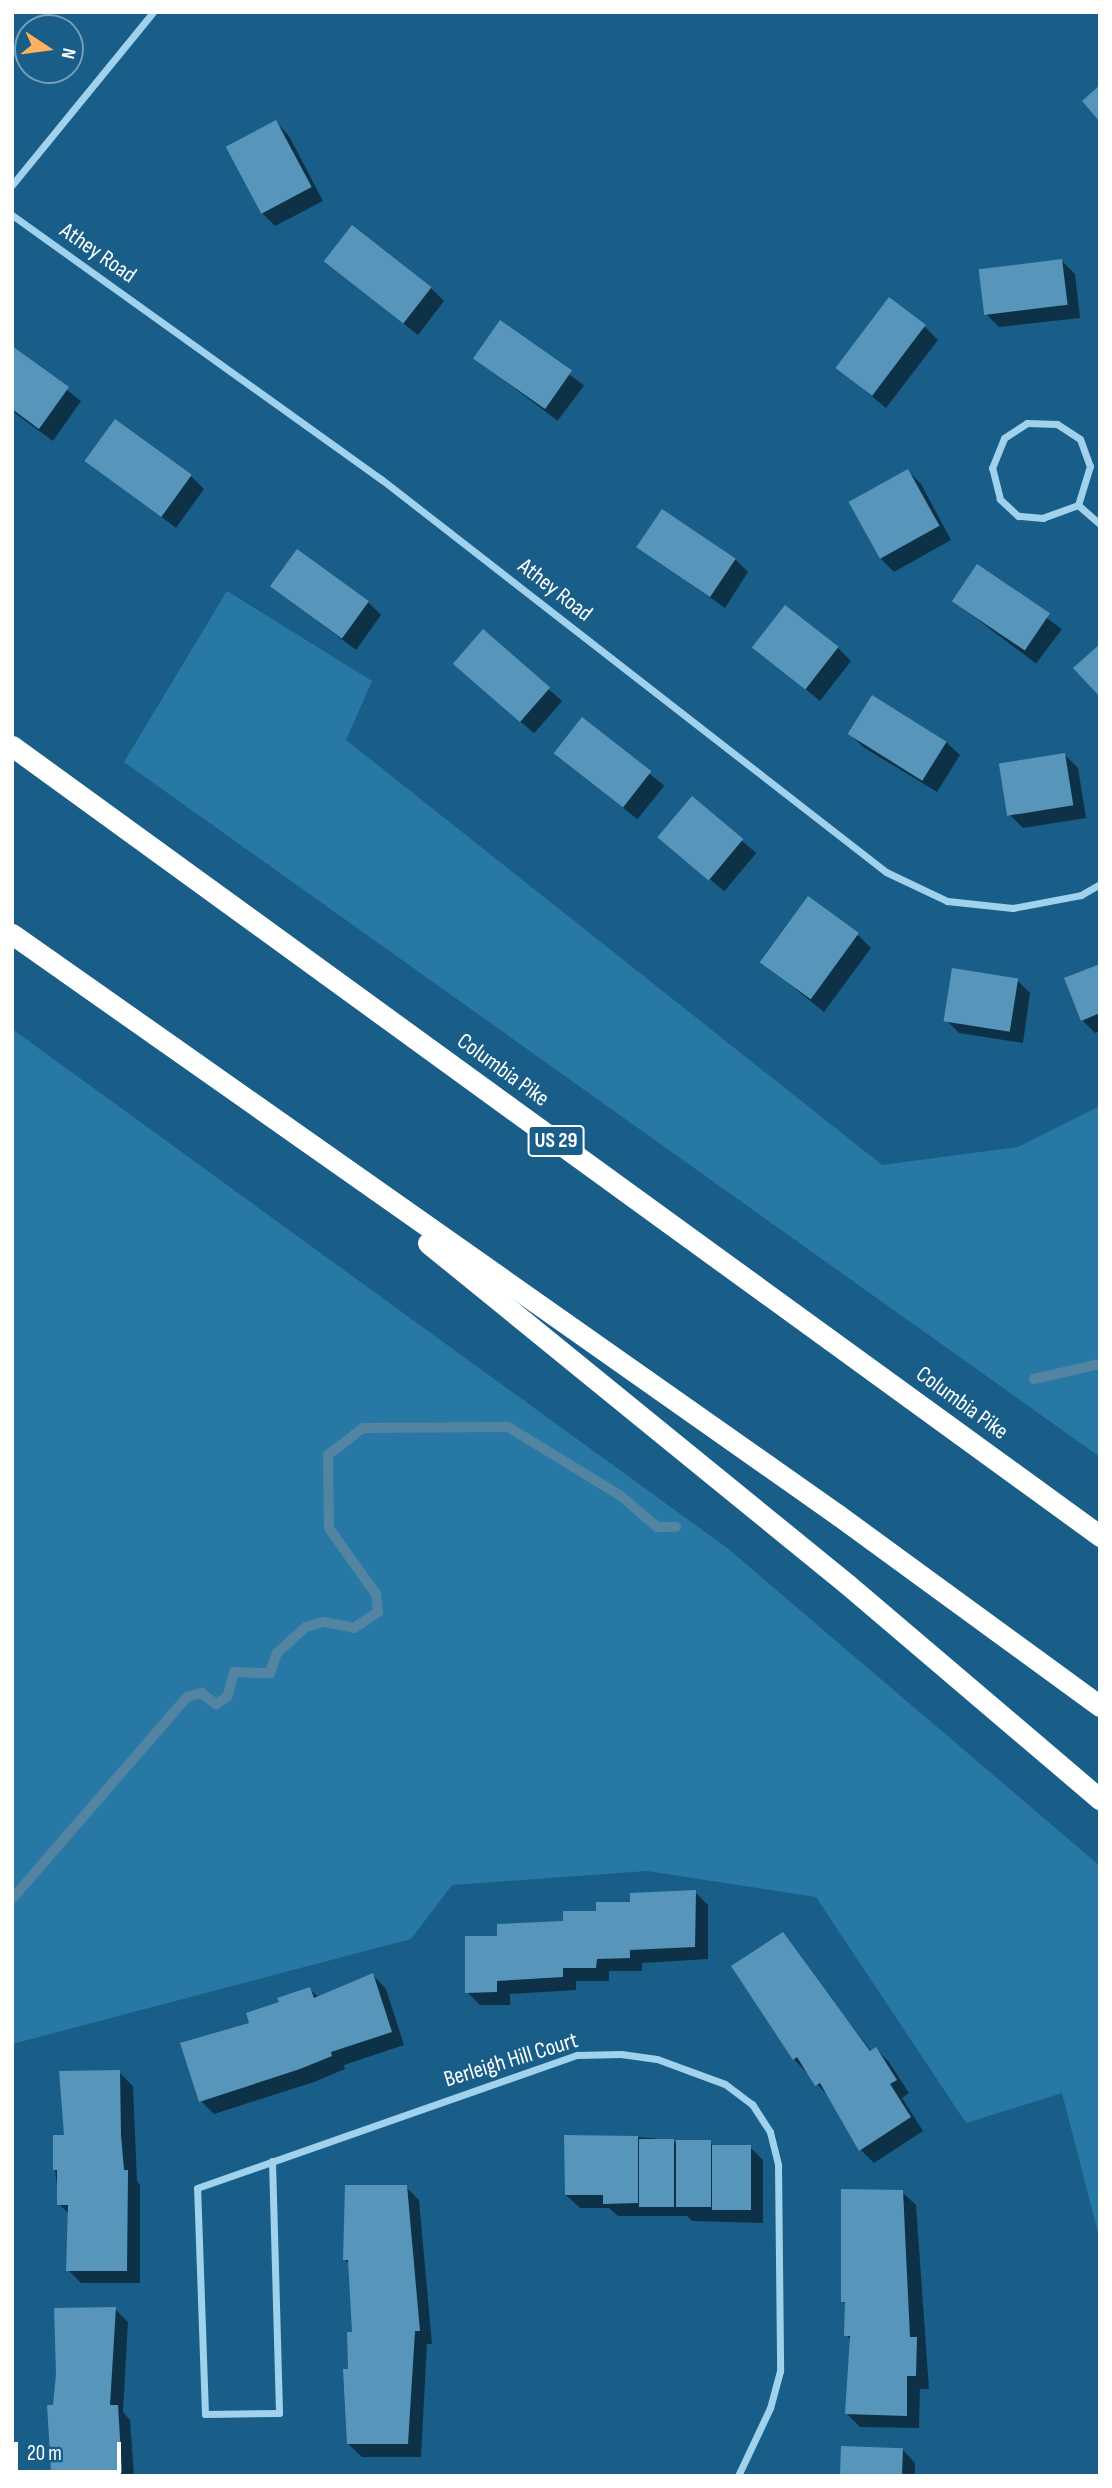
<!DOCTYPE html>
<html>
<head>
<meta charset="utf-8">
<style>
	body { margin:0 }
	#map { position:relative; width:1112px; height:2488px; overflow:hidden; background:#195e88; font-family:"Sofia Sans Condensed",sans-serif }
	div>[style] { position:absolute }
	.green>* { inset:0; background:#2878a5 }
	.shadow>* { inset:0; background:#0007; transform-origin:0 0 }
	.stream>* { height:10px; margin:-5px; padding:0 5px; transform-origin:5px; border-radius:5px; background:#5385a3 }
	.building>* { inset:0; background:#5796ba; transform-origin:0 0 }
	.street>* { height:7px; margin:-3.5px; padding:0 3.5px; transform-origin:3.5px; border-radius:3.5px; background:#a0d1ed }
	.highway>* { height:21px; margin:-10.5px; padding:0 10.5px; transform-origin:10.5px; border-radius:10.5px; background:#fff }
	span { translate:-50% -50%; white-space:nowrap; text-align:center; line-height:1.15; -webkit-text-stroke:7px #195e88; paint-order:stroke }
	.shield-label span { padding:2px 5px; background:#195e88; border:2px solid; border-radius:5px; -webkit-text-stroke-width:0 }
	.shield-label { font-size:21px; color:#fff; font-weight:700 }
	.street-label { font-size:23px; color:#fff }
	.frame { position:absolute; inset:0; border:14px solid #fff; pointer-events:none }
	.north { position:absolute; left:14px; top:14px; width:70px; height:70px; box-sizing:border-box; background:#195e88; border:2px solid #759eb8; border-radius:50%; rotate:103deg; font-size:19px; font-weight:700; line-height:28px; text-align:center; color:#fff }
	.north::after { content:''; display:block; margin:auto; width:24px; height:32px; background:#ffb25d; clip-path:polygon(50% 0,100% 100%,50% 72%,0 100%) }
	.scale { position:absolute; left:14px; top:2442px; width:107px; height:32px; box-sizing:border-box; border:4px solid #fff; border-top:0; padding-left:9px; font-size:21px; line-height:24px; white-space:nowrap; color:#fff; -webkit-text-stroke:5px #195e88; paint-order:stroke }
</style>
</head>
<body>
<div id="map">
	<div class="green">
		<div style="clip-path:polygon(227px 591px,372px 681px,346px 740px,882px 1165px,1018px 1147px,1100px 1106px,1100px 1457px,124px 762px)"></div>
		<div style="clip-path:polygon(12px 1029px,727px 1548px,1100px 1866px,1100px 2240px,1062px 2093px,966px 2123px,816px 1897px,647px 1871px,452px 1885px,411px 1939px,12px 2044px)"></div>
	</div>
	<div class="shadow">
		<div style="clip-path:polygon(276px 122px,289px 136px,323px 201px,275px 226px,262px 213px,228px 148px)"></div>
		<div style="clip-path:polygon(1062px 261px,1075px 274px,1080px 318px,999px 327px,986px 314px)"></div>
		<div style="clip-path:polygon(326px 262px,431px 288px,444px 301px,418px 335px)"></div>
		<div style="left:501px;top:323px;width:104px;height:44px;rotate:37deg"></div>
		<div style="clip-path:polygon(925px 327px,938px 340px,886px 408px,838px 368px)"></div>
		<div style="clip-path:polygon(12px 348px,81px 401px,53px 441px,12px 411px)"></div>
		<div style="clip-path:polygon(88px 461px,191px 476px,204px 489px,176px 528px)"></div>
		<div style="clip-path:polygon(908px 471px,921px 484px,951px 540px,894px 572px,881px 559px)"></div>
		<div style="clip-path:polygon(639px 547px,735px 559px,748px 572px,725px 608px)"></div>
		<div style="left:978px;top:566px;width:105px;height:43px;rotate:37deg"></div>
		<div style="clip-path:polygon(272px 586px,368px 602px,381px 615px,356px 650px)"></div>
		<div style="left:483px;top:632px;width:105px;height:43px;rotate:41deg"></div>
		<div style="clip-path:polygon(756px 648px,838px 648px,851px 661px,820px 701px)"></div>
		<div style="clip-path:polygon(872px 697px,946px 742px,960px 755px,937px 792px,863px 747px,850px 734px)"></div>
		<div style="left:582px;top:719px;width:106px;height:43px;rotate:39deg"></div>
		<div style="clip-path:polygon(1065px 755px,1078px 768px,1086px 818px,1023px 828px,1010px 815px)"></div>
		<div style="left:692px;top:799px;width:84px;height:50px;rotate:40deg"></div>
		<div style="clip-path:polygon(858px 935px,871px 948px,824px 1012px,761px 961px)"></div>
		<div style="clip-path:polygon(1100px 966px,1100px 1031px,1095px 1033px,1082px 1020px)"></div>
		<div style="clip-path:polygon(1017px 980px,1030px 993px,1023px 1043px,959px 1033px,946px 1020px)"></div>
		<div style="clip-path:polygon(695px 1892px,708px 1905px,708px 1959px,642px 1963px,642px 1971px,609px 1971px,609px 1981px,576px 1981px,576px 1990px,510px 1994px,510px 2005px,480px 2005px,467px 1992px,498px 1937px)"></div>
		<div style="clip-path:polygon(782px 1935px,872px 2052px,876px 2049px,889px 2062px,909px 2093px,902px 2098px,923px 2131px,874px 2163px,861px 2150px,830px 2098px,794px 2059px,734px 1966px)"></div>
		<div style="clip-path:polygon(373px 1975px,386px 1989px,404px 2045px,344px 2065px,345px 2069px,314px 2082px,214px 2114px,201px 2101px,251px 2025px,310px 1989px,319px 1998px)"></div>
		<div style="clip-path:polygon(119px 2072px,133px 2086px,137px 2181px,140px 2185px,140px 2283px,81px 2283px,68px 2270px,70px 2215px,59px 2204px,55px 2169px,66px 2137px)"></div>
		<div style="clip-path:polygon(637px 2137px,673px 2140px,677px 2145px,710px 2142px,716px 2148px,750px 2147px,763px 2160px,763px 2223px,692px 2221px,687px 2216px,618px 2216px,609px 2208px,580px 2208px,566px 2195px)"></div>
		<div style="clip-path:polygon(406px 2187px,419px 2200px,432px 2344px,427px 2344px,421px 2457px,362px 2457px,348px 2444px,354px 2334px,350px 2264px,345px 2260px)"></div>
		<div style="clip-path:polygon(902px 2192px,916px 2205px,929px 2389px,920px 2389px,919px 2428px,860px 2427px,847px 2414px,852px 2341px,846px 2335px,847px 2305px,842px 2301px)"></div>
		<div style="clip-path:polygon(115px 2309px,128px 2322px,123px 2412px,130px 2420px,134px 2476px,57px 2476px,49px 2438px,48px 2407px,54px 2407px)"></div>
		<div style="clip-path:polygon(902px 2449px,915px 2463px,915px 2476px,842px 2476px)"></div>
	</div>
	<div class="stream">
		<div style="left:1034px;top:1379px;width:68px;rotate:-12.8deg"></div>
		<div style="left:12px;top:1899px;width:267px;rotate:-49.1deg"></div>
		<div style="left:187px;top:1697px;width:15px;rotate:-16deg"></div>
		<div style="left:201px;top:1693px;width:19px;rotate:36deg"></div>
		<div style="left:216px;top:1704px;width:13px;rotate:-32deg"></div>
		<div style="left:227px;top:1697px;width:26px;rotate:-74deg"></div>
		<div style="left:234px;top:1672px;width:36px;rotate:2deg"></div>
		<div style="left:270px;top:1673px;width:21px;rotate:-71deg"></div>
		<div style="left:277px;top:1653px;width:39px;rotate:-42deg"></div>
		<div style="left:306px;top:1627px;width:19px;rotate:-16deg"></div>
		<div style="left:324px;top:1622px;width:31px;rotate:11deg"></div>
		<div style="left:354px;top:1628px;width:29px;rotate:-34deg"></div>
		<div style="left:378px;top:1612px;width:18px;rotate:-96deg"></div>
		<div style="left:376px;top:1594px;width:81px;rotate:-125.5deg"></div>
		<div style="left:329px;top:1528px;width:73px;rotate:-90.8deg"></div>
		<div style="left:328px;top:1455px;width:44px;rotate:-37.6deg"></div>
		<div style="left:363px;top:1428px;width:145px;rotate:-0.4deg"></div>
		<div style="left:508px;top:1427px;width:132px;rotate:31.4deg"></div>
		<div style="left:621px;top:1496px;width:48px;rotate:40.7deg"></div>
		<div style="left:657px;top:1527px;width:19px"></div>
	</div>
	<div class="building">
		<div style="clip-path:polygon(1100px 85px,1100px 122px,1082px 101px)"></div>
		<div style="left:276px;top:120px;width:76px;height:57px;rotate:62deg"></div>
		<div style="left:352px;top:225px;width:101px;height:46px;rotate:38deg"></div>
		<div style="left:1062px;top:259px;width:46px;height:84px;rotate:83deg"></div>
		<div style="left:889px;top:297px;width:46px;height:89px;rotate:37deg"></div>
		<div style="left:500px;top:320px;width:88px;height:47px;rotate:35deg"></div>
		<div style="clip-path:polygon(12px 346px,69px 387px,39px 429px,12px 409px)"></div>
		<div style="left:115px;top:419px;width:95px;height:52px;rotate:36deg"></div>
		<div style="left:908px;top:469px;width:65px;height:68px;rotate:61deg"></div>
		<div style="left:662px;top:509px;width:89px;height:46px;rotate:34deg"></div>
		<div style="left:297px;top:549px;width:89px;height:46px;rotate:36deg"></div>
		<div style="left:977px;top:564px;width:88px;height:45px;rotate:34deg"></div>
		<div style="left:785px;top:605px;width:68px;height:54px;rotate:38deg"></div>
		<div style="left:483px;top:629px;width:89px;height:46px;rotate:41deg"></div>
		<div style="clip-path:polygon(1100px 644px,1100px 697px,1073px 668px)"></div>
		<div style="left:872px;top:695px;width:88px;height:46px;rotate:32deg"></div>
		<div style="left:582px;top:717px;width:88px;height:46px;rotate:38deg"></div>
		<div style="left:1065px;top:753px;width:53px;height:67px;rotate:81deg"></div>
		<div style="left:692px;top:796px;width:67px;height:54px;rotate:40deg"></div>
		<div style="left:808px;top:896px;width:63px;height:82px;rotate:36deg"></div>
		<div style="clip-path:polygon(1100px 964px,1100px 1013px,1081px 1021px,1064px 978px)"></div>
		<div style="left:952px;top:968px;width:67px;height:54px;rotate:9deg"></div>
		<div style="clip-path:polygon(696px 1890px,695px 1947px,630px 1950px,630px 1958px,597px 1959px,596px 1968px,563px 1968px,563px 1977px,497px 1981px,497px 1992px,465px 1993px,465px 1936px,497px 1936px,497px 1924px,563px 1921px,563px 1911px,596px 1911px,596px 1902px,630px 1902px,630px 1893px)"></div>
		<div style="clip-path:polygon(783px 1932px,870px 2051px,876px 2047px,897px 2080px,890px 2084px,911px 2117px,859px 2151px,820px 2083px,815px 2086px,797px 2057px,793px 2060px,731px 1966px)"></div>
		<div style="clip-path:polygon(373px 1973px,392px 2032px,331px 2052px,332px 2056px,300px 2069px,199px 2102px,180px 2043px,249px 2023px,246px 2013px,279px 2002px,277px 1998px,310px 1987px,314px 1998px)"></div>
		<div style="clip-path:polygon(120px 2070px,121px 2135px,124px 2170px,128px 2170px,127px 2271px,66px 2271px,68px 2205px,57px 2205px,57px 2170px,53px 2170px,53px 2135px,64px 2135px,59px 2071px)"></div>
		<div style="clip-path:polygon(564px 2135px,638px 2136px,638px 2203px,603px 2204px,603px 2195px,565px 2195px)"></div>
		<div style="left:639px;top:2139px;width:35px;height:68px"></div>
		<div style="left:711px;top:2140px;width:67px;height:35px;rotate:90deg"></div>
		<div style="left:751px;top:2145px;width:65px;height:39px;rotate:90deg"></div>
		<div style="clip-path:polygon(345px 2185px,407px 2185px,420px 2331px,415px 2331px,408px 2444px,347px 2444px,343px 2369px,348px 2369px,347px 2332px,352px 2332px,348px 2260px,343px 2260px)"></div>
		<div style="clip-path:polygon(841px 2189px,903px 2190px,910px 2337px,917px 2337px,916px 2376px,907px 2376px,907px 2416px,845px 2414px,850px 2336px,844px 2336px,845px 2302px,841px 2302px)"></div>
		<div style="clip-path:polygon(116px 2307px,110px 2405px,118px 2405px,122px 2472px,118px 2476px,51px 2472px,47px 2405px,53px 2405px,56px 2374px,54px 2308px)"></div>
		<div style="left:841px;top:2446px;width:62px;height:30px;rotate:2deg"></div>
	</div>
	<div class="street">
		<div style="left:12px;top:185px;width:223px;rotate:-50.8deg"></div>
		<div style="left:12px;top:215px;width:454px;rotate:35.6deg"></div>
		<div style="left:381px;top:479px;width:640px;rotate:37.89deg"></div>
		<div style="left:886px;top:872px;width:68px;rotate:25.4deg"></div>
		<div style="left:947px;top:901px;width:66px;rotate:6.1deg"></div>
		<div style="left:1013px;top:908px;width:69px;rotate:-10.8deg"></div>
		<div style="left:1081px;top:895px;width:22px;rotate:-30deg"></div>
		<div style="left:1027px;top:423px;width:30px;rotate:2deg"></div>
		<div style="left:1057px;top:424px;width:27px;rotate:33deg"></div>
		<div style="left:1080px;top:439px;width:29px;rotate:70deg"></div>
		<div style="left:1090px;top:466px;width:41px;rotate:107.1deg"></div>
		<div style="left:1078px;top:505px;width:37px;rotate:160deg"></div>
		<div style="left:1043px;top:518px;width:25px;rotate:-175deg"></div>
		<div style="left:1018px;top:516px;width:25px;rotate:-137deg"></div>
		<div style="left:1000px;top:499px;width:32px;rotate:-104deg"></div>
		<div style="left:992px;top:468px;width:32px;rotate:-68deg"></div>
		<div style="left:1004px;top:438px;width:27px;rotate:-33deg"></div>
		<div style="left:1078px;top:505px;width:29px;rotate:41deg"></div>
		<div style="left:272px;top:2161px;width:252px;rotate:88.4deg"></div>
		<div style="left:279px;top:2413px;width:74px;rotate:179.2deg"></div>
		<div style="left:205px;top:2414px;width:226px;rotate:-92deg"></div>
		<div style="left:197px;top:2188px;width:403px;rotate:-19.3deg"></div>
		<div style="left:577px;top:2055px;width:44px;rotate:-1.3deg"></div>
		<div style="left:621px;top:2054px;width:36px;rotate:8deg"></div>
		<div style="left:657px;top:2059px;width:72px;rotate:20.2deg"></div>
		<div style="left:725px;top:2084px;width:34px;rotate:37deg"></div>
		<div style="left:752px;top:2104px;width:33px;rotate:57deg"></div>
		<div style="left:770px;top:2132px;width:34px;rotate:76deg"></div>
		<div style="left:778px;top:2165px;width:206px;rotate:89.4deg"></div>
		<div style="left:780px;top:2371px;width:38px;rotate:105deg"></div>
		<div style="left:770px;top:2408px;width:75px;rotate:115.2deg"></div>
	</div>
	<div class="highway">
		<div style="left:12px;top:746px;width:1345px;rotate:35.98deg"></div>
		<div style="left:12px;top:934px;width:1010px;rotate:35.12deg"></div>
		<div style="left:838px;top:1515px;width:324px;rotate:36.1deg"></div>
		<div style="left:428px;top:1243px;width:540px;rotate:39.14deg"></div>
		<div style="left:847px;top:1584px;width:332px;rotate:40.4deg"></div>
	</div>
	<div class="shield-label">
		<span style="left:556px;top:1141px">US 29</span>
	</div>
	<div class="street-label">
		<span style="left:98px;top:253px;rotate:35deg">Athey Road</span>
		<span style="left:555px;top:590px;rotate:38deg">Athey Road</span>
		<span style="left:503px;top:1070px;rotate:36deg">Columbia Pike</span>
		<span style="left:962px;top:1403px;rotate:36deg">Columbia Pike</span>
		<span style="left:511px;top:2060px;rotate:-17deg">Berleigh Hill Court</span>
	</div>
	<div class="frame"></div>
	<div class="north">N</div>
	<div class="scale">20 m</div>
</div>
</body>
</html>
